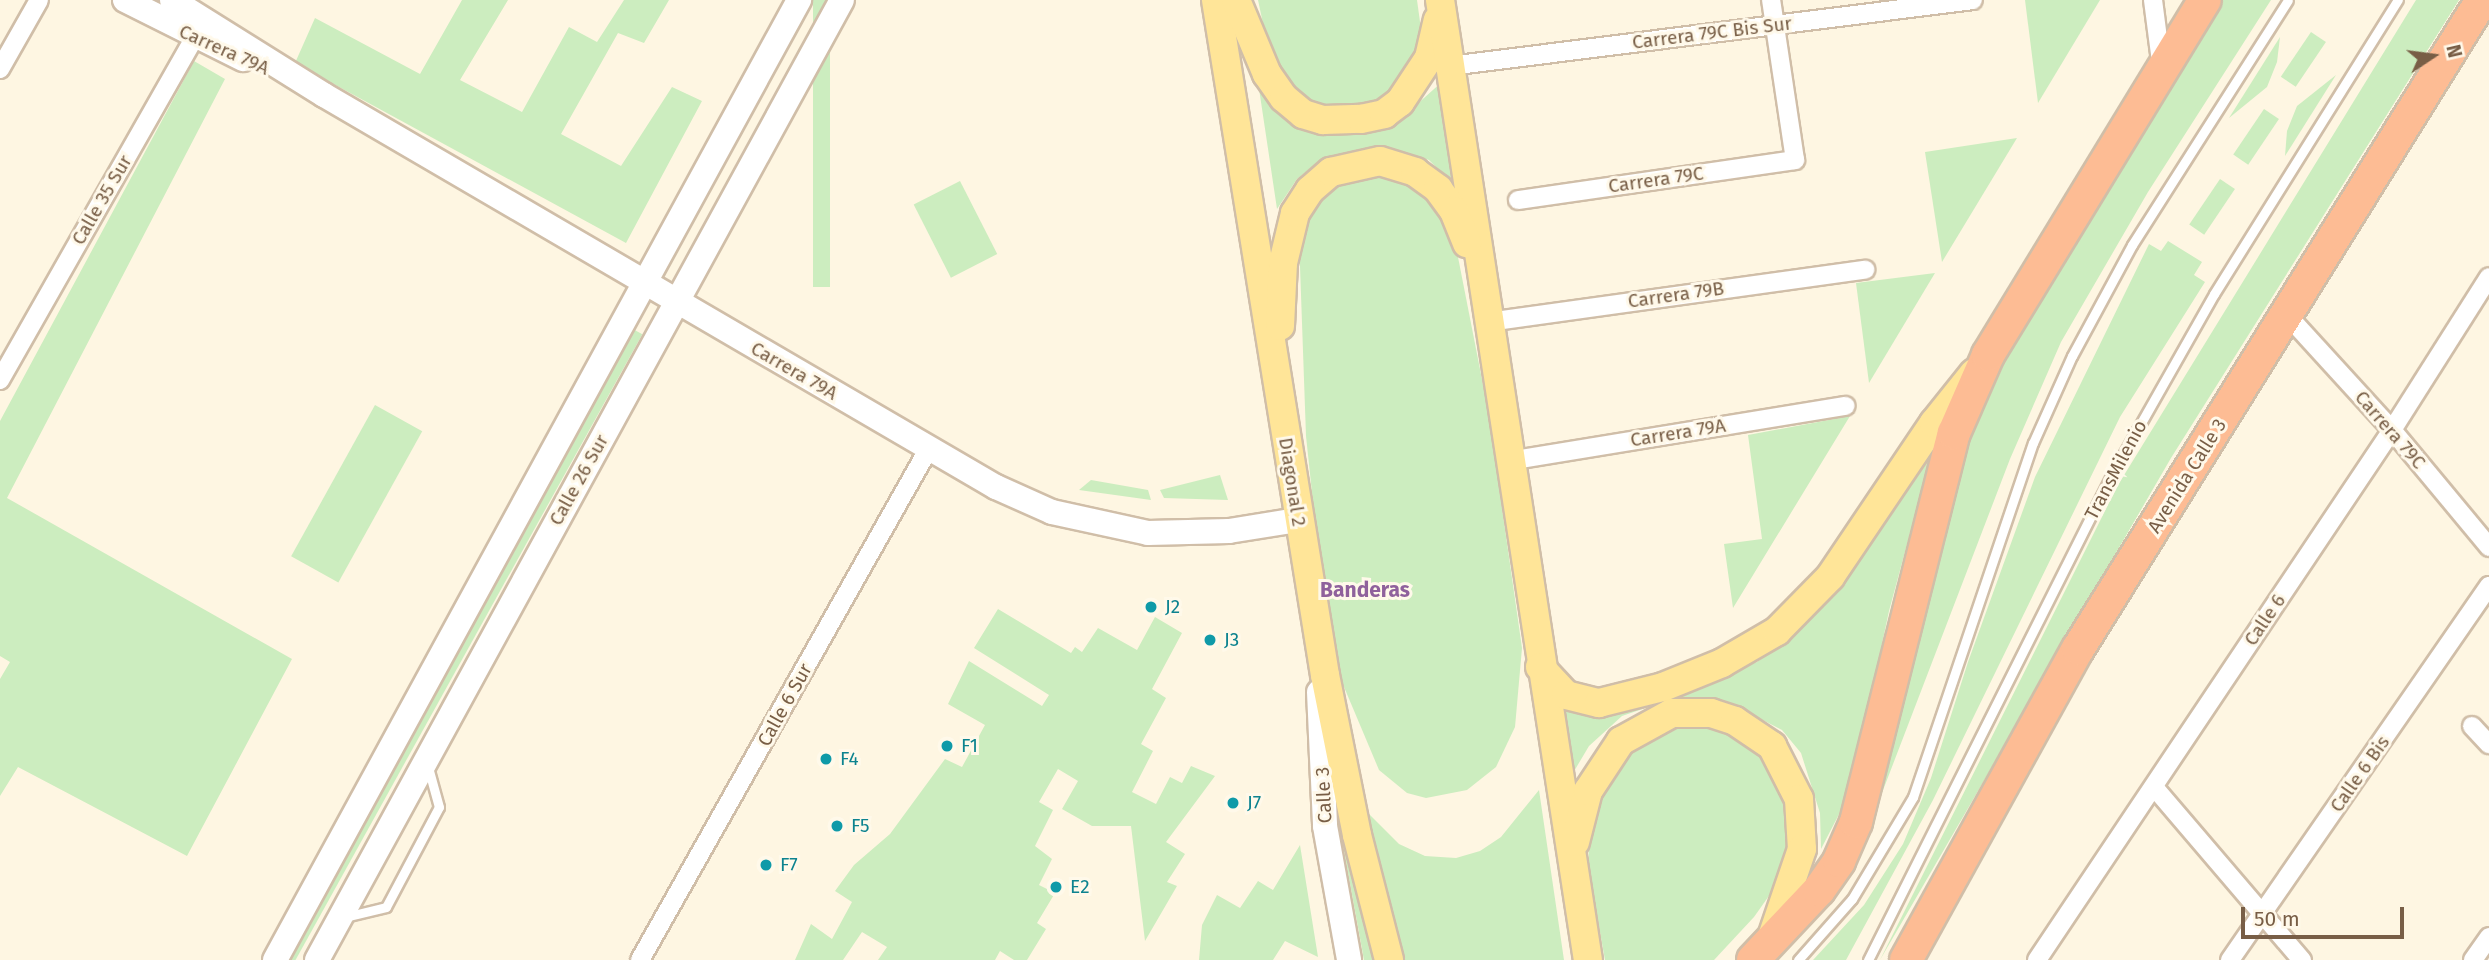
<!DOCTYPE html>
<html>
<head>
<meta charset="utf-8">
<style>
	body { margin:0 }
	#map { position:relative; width:2489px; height:960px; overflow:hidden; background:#fef6e2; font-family:"Fira Sans",sans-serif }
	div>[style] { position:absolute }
	.green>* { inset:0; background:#ccedbf; transform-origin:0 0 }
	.roads { filter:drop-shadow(2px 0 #d0bea8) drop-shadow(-2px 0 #d0bea8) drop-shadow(0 2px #d0bea8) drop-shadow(0 -2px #d0bea8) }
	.lane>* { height:9px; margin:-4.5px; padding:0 4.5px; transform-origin:4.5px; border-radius:4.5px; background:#fff }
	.street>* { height:18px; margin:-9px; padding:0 9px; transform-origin:9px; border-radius:9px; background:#fff }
	.secondary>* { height:24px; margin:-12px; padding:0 12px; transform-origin:12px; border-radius:12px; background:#fff }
	.primary>* { height:28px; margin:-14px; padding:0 14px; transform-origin:14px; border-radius:14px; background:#ffe598 }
	.highway>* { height:32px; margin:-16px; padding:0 16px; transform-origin:16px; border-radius:16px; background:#fdbc94 }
	.dots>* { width:19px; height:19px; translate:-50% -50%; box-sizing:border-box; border:4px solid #fff9ea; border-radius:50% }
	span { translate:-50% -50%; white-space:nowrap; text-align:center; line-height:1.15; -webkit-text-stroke:6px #fff9ea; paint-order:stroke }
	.street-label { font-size:19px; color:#785e46 }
	.culture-label { font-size:19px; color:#0d838f }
	.left { translate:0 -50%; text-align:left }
	.neighbourhood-label { font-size:21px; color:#8f619c; font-weight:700 }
	.north { position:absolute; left:2398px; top:21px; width:70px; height:70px; -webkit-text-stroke:5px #fff9ea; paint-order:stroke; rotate:77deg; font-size:19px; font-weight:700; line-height:28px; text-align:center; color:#785e46 }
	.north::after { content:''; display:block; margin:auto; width:24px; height:32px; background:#785e46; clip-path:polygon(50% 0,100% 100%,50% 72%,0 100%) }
	.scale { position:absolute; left:2241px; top:907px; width:163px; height:32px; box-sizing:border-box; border:4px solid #785e46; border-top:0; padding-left:9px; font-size:21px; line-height:24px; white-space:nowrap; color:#785e46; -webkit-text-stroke:5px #fff9ea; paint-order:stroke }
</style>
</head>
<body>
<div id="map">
	<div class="green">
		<div style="clip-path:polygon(462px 0,508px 0,460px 80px,522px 112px,569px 27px,597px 42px,624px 0,669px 0,644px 43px,618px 33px,561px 134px,621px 166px,672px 87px,702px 101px,626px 243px,295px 63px,315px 18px,420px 74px)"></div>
		<div style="left:813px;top:0;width:17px;height:287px"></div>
		<div style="clip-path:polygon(1258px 0,1417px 0,1421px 29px,1416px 53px,1390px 94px,1369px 107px,1338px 111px,1308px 102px,1288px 85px,1269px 52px)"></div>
		<div style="clip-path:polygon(2025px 0,2100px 0,2038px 103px)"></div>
		<div style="clip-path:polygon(2219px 0,2271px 0,2148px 192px,2061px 342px,2010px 459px,1867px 832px,1918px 648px,1966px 449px,2030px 306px)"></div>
		<div style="clip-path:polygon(2416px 0,2459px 0,2171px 458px,1880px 960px,2118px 485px)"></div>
		<div style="left:2311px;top:32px;width:18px;height:54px;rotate:34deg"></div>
		<div style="clip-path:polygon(2280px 37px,2277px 62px,2267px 87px,2229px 118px)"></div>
		<div style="clip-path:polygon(194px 61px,225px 79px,7px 498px,292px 659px,187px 856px,18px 767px,0 796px,0 679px,10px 662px,0 656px,0 421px)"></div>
		<div style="clip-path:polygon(2336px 75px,2285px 156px,2287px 131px,2297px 106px)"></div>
		<div style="clip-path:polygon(1443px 81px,1458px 189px,1429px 160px,1379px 145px,1323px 158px,1297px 179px,1277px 209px,1258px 82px,1272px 102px,1405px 115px)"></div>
		<div style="left:2264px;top:109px;width:18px;height:55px;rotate:34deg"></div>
		<div style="clip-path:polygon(2017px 138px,1942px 262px,1925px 152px)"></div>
		<div style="clip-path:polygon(1376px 174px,1402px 179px,1443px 209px,1457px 252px,1488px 410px,1522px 648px,1515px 727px,1496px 767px,1467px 790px,1426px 798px,1407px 793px,1379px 770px,1336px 668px,1322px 587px,1306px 436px,1299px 238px,1313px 200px,1329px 188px)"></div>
		<div style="left:2220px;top:179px;width:18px;height:55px;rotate:34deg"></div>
		<div style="left:960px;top:181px;width:82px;height:52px;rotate:63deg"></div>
		<div style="clip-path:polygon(2168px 241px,2202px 262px,2194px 275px,2205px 282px,2120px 417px,1933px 800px,1846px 960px,1813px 960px,1864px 905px,1903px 844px,1931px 778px,1968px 662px,2035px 477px,2149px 244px,2161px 251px)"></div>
		<div style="clip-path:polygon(1935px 273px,1869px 383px,1856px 283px)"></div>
		<div style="left:631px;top:328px;width:13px;height:719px;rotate:29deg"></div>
		<div style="left:375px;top:405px;width:54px;height:173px;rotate:29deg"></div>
		<div style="clip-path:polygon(1850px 416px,1733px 608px,1724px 544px,1762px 539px,1748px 435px)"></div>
		<div style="clip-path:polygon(1933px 448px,1889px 611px,1850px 793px,1821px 849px,1820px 813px,1801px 753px,1782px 730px,1730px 703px,1706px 698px,1666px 701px,1622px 716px,1589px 746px,1570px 778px,1559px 708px,1599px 715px,1705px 684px,1757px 662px,1792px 637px,1822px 605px,1860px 557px)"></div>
		<div style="clip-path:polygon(1220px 475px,1228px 500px,1164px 498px,1160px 490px)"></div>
		<div style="clip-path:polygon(1091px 480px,1148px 490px,1151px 500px,1079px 490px)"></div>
		<div style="clip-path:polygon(998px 609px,1071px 653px,1075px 647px,1082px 652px,1098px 628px,1137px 650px,1155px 617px,1182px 633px,1152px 689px,1166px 698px,1141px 744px,1153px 751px,1132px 792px,1156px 804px,1170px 777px,1182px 783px,1191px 766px,1215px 776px,1166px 842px,1185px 854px,1167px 882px,1177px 886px,1145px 941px,1131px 826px,1092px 826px,1062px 809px,1078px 781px,1058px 769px,1039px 802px,1053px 810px,1035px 846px,1052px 859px,1039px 885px,1055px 893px,1037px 923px,1046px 929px,1027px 960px,1014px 960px,1000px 951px,995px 960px,878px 960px,887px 947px,862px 932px,843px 960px,795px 960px,811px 924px,832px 939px,852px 902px,835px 891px,854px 865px,890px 834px,945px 759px,962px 767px,985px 725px,948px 704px,969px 661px,1042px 706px,1049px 695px,974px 648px)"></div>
		<div style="clip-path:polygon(1685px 726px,1712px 727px,1742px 738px,1764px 754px,1791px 806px,1788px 869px,1754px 917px,1714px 960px,1605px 960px,1588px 865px,1590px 826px,1608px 771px,1621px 753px,1659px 730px)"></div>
		<div style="clip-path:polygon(1539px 790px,1564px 960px,1398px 960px,1358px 803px,1399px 844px,1425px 856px,1456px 858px,1480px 851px,1501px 837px)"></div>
		<div style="clip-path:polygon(1335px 802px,1376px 960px,1364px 960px)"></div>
		<div style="clip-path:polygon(1300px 845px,1318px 957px,1285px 941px,1273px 960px,1199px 960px,1202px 925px,1217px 895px,1240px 908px,1258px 881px,1273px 890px)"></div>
	</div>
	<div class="roads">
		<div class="lane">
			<div style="left:345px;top:917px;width:42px;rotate:-13.7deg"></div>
			<div style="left:386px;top:907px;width:113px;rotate:-62.1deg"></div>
			<div style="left:439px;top:807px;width:41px;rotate:-105.4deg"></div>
			<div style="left:1798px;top:960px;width:81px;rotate:-48.5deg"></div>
			<div style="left:1852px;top:899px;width:119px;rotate:-59.1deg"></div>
			<div style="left:1913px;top:797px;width:374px;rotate:-71.3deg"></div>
			<div style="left:2033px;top:443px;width:95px;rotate:-65.9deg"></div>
			<div style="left:2072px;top:356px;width:126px;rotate:-61.6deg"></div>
			<div style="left:2132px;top:245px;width:290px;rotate:-57.5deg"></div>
			<div style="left:1868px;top:960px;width:542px;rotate:-63.34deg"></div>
			<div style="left:2111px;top:476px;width:209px;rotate:-60.5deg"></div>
			<div style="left:2214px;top:294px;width:347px;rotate:-58deg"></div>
		</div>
		<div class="street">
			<div style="left:2153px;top:0;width:70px;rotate:82.6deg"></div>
			<div style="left:1450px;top:66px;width:527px;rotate:-7.19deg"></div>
			<div style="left:0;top:69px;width:79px;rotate:-60.5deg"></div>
			<div style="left:1518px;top:200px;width:280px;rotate:-8.2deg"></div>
			<div style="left:1795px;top:160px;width:162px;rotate:-98.5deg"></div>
			<div style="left:2288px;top:316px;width:154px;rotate:47.6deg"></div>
			<div style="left:2392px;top:430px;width:152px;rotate:50.3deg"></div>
			<div style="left:1488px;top:322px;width:381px;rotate:-7.9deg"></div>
			<div style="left:0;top:380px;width:407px;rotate:-60.4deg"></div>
			<div style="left:1509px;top:461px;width:341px;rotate:-9.3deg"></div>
			<div style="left:2472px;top:726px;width:25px;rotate:47deg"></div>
			<div style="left:2154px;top:787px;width:228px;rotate:49.5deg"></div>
			<div style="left:640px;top:960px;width:586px;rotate:-60.55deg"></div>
			<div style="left:2037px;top:960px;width:638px;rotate:-56.19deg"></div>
			<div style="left:2392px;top:430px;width:181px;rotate:-57.6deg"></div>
			<div style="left:2230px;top:960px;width:455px;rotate:-55.3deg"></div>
			<div style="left:2473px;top:960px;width:28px;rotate:-55deg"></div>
		</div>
		<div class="secondary">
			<div style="left:125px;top:0;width:132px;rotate:26.6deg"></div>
			<div style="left:172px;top:0;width:179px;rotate:32deg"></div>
			<div style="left:324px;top:95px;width:778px;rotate:30.26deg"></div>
			<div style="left:996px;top:487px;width:61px;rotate:24.1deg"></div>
			<div style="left:1052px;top:512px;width:98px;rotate:12.3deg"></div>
			<div style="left:1148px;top:533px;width:81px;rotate:-1.4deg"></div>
			<div style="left:1229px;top:531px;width:70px;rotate:-9.1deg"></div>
			<div style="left:1319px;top:692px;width:134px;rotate:87.4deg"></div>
			<div style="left:1325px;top:826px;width:136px;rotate:79.8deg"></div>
			<div style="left:275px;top:960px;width:1094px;rotate:-61.37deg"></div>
			<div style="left:317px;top:960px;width:1094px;rotate:-61.33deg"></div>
		</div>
		<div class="primary">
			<div style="left:1216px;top:0;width:684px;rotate:80.83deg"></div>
			<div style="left:1325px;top:675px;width:163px;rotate:78.7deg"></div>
			<div style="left:1357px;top:835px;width:129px;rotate:75.6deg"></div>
			<div style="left:1236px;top:0;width:80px;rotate:67.3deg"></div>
			<div style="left:1267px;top:74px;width:29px;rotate:55deg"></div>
			<div style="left:1284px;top:98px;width:25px;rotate:40deg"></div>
			<div style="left:1303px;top:114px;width:21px;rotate:17deg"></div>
			<div style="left:1323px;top:120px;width:38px;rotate:-2deg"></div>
			<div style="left:1361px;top:119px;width:24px;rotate:-12deg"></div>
			<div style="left:1384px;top:114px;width:20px;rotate:-37deg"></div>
			<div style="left:1400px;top:102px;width:53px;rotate:-56.6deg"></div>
			<div style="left:1429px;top:58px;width:39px;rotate:-77deg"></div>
			<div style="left:1440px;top:0;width:971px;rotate:81.24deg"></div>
			<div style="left:1280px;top:326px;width:63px;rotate:-87.3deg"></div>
			<div style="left:1283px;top:263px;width:51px;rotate:-76.5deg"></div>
			<div style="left:1295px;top:213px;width:27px;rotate:-57deg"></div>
			<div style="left:1310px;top:190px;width:28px;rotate:-41deg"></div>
			<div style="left:1331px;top:172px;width:50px;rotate:-12.7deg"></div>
			<div style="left:1380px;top:161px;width:37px;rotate:17deg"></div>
			<div style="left:1415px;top:172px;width:29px;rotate:36deg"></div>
			<div style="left:1438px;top:189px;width:27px;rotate:54deg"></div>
			<div style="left:1454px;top:211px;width:35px;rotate:68deg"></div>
			<div style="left:1540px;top:667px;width:38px;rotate:47deg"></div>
			<div style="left:1566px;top:695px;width:34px;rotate:14deg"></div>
			<div style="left:1599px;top:703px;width:66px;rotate:-14deg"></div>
			<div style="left:1663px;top:687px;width:64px;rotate:-22.1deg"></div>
			<div style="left:1722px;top:663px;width:64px;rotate:-30.2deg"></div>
			<div style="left:1777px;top:631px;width:76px;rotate:-45.5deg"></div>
			<div style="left:1830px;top:577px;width:186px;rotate:-56deg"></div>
			<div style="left:1934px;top:423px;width:64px;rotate:-51.3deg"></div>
			<div style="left:1575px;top:842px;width:53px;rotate:-75.7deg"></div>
			<div style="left:1588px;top:791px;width:60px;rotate:-56.6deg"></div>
			<div style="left:1621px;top:741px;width:58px;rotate:-28.8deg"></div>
			<div style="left:1672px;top:713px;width:39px"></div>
			<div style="left:1711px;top:713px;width:25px;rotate:18deg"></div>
			<div style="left:1735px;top:721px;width:45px;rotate:34deg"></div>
			<div style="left:1772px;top:746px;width:59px;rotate:63deg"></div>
			<div style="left:1799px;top:799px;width:50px;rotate:86.6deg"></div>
			<div style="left:1802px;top:849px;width:93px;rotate:108.8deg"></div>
		</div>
		<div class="highway">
			<div style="left:1753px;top:960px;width:96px;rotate:-46.7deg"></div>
			<div style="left:1819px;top:890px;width:35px;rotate:-55deg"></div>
			<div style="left:1839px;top:861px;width:43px;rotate:-66.4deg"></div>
			<div style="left:1856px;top:822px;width:401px;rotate:-75.9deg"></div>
			<div style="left:1954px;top:433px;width:85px;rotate:-66.4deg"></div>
			<div style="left:1988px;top:355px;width:416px;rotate:-58.6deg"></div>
			<div style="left:1906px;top:960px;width:355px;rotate:-61.1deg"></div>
			<div style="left:2078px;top:649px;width:764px;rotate:-58.1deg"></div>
		</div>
	</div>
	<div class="dots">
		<div style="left:1151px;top:607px;background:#0f9aa8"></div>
		<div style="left:1210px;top:640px;background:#0f9aa8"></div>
		<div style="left:947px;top:746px;background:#0f9aa8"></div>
		<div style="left:826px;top:759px;background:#0f9aa8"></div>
		<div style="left:1233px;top:803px;background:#0f9aa8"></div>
		<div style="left:837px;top:826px;background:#0f9aa8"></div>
		<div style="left:766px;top:865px;background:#0f9aa8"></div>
		<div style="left:1056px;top:887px;background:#0f9aa8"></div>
	</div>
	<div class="street-label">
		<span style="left:1712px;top:33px;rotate:-7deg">Carrera 79C Bis Sur</span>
		<span style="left:224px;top:50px;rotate:24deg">Carrera 79A</span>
		<span style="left:1656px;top:180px;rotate:-8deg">Carrera 79C</span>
		<span style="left:102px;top:200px;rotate:-60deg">Calle 35 Sur</span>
		<span style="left:1676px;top:295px;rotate:-8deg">Carrera 79B</span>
		<span style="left:794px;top:371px;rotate:30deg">Carrera 79A</span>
		<span style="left:2390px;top:430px;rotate:49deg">Carrera 79C</span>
		<span style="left:1678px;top:433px;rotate:-9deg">Carrera 79A</span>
		<span style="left:2116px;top:470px;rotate:-62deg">TransMilenio</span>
		<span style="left:2187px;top:476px;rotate:-58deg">Avenida Calle 3</span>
		<span style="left:579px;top:480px;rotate:-61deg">Calle 26 Sur</span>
		<span style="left:1292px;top:482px;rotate:81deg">Diagonal 2</span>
		<span style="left:2265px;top:620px;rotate:-56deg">Calle 6</span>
		<span style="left:785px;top:705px;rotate:-61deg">Calle 6 Sur</span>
		<span style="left:2360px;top:774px;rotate:-55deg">Calle 6 Bis</span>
		<span style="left:1324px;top:795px;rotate:-93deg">Calle 3</span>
	</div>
	<div class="culture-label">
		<span class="left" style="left:1165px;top:607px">J2</span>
		<span class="left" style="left:1224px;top:640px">J3</span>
		<span class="left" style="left:961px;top:746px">F1</span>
		<span class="left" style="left:840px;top:759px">F4</span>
		<span class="left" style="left:1247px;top:803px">J7</span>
		<span class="left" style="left:851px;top:826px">F5</span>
		<span class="left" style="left:780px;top:865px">F7</span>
		<span class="left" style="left:1070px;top:887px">E2</span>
	</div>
	<div class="neighbourhood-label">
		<span style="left:1365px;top:590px">Banderas</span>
	</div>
	<div class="north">N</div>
	<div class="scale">50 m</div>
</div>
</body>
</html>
